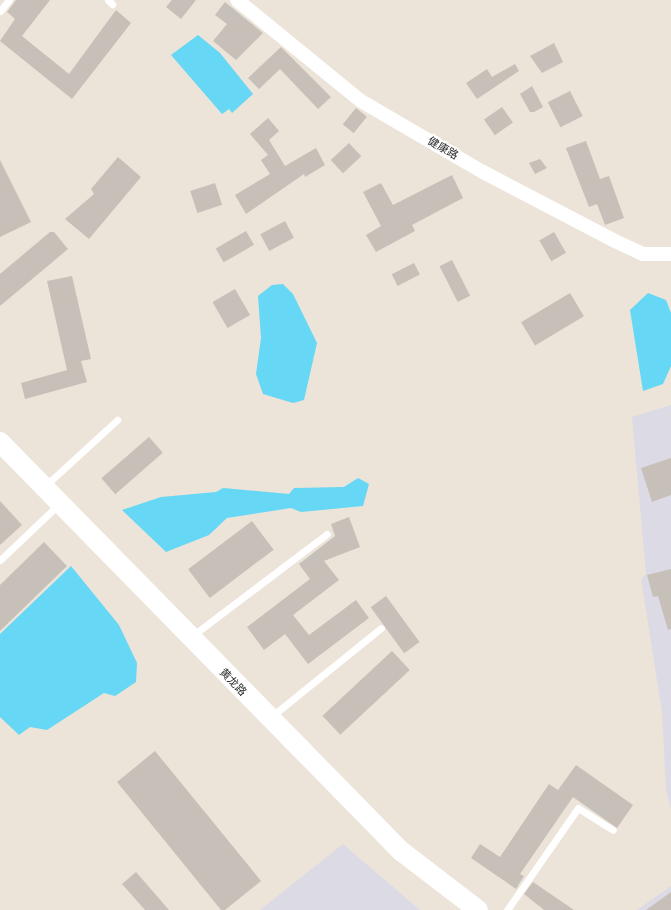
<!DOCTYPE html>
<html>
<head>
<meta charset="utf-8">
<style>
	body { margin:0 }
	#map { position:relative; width:671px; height:910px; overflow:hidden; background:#ece3d9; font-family:"DM Sans","Noto Sans SC",sans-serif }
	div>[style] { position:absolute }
	.industrial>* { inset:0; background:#dcdae4 }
	.water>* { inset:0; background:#66d7f4 }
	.building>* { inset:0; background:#c7c0b9; transform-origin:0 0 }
	.lane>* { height:7px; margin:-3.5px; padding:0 3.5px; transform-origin:3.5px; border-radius:3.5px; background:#fff }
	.street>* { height:14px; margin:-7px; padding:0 7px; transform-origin:7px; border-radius:7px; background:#fff }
	.secondary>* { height:20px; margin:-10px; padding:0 10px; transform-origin:10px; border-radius:10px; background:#fff }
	span { translate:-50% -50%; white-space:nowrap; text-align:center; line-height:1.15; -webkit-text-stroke:4px #fff; paint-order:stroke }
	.street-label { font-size:11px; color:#282828 }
</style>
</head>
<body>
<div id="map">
	<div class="industrial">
		<div style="clip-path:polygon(671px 405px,671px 809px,666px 789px,662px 712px,641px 579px,646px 574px,632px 417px)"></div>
		<div style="clip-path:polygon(343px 844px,420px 910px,260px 910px)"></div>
		<div style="clip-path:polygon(671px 886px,671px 910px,637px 910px)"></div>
	</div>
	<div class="water">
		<div style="clip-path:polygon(198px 35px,220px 53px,253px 94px,232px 113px,229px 109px,222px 114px,171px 55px)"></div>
		<div style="clip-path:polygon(283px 284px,293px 294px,317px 343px,304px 400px,293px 403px,263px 394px,256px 374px,261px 338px,258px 296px,272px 285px)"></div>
		<div style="clip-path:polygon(648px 293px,666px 300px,671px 313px,671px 366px,663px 384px,643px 391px,630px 310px)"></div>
		<div style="clip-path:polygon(358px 478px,369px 484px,363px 506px,301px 512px,291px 508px,227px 518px,209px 535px,166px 552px,122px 510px,161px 497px,216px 492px,223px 488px,289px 494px,294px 488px,344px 487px)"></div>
		<div style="clip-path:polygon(71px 566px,119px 625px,137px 663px,136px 682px,115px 696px,104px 693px,47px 730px,30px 727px,19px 735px,0 717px,0 634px)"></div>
	</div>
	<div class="building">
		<div style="clip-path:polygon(16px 0,50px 0,22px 36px,69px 74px,116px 10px,131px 23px,72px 99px,0 41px,15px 19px,7px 12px)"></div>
		<div style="clip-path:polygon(172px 0,196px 0,181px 19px,166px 7px)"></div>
		<div style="clip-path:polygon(225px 2px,263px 33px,236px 60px,213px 41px,227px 24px,215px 15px)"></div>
		<div style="clip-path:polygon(554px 43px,563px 62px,542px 73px,530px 56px)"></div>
		<div style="clip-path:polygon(281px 47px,331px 97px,318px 109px,280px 69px,259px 89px,248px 78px)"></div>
		<div style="clip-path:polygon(515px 64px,519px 71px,477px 99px,466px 83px,487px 69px,492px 77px)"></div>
		<div style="clip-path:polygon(532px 86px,543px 107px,534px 112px,530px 112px,520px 94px)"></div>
		<div style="left:570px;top:91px;width:28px;height:25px;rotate:63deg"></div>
		<div style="left:502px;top:107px;width:19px;height:22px;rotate:55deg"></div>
		<div style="left:356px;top:108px;width:14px;height:21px;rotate:39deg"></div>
		<div style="clip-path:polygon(268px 118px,279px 131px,269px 140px,285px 166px,316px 148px,325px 165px,305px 177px,304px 174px,246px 214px,235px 195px,270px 174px,261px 160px,268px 155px,250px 134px)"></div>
		<div style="clip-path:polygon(586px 141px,600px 179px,609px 176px,624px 218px,605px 225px,597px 204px,589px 207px,566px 148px)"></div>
		<div style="left:349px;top:143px;width:18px;height:25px;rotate:47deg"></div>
		<div style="clip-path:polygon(118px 157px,141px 177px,89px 239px,65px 219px,94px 194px,91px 189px)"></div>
		<div style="clip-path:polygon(540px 159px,547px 168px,535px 174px,529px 163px)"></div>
		<div style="clip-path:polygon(0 160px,31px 222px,0 237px)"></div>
		<div style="clip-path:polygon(452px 175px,463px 198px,412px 225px,415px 231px,376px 252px,366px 235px,381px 226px,363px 192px,381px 183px,393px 205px)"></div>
		<div style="left:215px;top:183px;width:23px;height:26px;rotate:72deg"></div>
		<div style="left:285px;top:221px;width:19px;height:28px;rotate:62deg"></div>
		<div style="left:246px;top:231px;width:16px;height:35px;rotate:60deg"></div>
		<div style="clip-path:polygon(50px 232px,54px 232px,68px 249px,0 306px,0 274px)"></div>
		<div style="left:554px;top:232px;width:24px;height:17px;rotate:60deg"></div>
		<div style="left:452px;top:260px;width:40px;height:14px;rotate:63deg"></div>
		<div style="left:414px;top:263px;width:13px;height:25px;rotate:63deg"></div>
		<div style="clip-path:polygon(72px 276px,91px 359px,81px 361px,87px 382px,25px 399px,21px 383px,67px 370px,47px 281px)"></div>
		<div style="left:235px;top:289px;width:30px;height:26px;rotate:60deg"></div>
		<div style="left:570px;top:293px;width:27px;height:57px;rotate:59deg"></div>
		<div style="left:149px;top:437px;width:21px;height:63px;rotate:49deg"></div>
		<div style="clip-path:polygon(671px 458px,671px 495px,652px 502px,641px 468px)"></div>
		<div style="clip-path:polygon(0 501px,22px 525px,0 545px)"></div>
		<div style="clip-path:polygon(349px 517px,360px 547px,324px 561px,339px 580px,293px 615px,309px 635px,356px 600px,369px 618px,308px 664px,285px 634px,264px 650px,247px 627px,310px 579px,299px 564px,335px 536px,331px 524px)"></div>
		<div style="left:252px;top:521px;width:36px;height:80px;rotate:53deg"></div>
		<div style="clip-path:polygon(44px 542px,67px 566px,0 631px,0 585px)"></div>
		<div style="clip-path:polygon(671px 569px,671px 629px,668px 630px,658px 596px,653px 597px,647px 575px)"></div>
		<div style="left:386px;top:596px;width:57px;height:19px;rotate:54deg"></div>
		<div style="left:392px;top:651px;width:26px;height:95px;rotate:47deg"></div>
		<div style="clip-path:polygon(155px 751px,261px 881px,225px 910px,221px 910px,117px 782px)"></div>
		<div style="clip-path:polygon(576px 765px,633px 805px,617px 828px,573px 797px,520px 874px,524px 876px,516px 889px,471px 858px,480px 844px,500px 857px,549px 784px,558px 790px)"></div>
		<div style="clip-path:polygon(136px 872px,169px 910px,145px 910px,122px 884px)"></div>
		<div style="clip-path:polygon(533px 882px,574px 910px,544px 910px,524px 894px)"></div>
		<div style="clip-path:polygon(671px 892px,671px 910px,646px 910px)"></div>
	</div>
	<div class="lane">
		<div style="left:108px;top:0;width:6px;rotate:45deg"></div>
		<div style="left:0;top:11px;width:14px;rotate:-51deg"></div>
		<div style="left:45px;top:486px;width:98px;rotate:-42.5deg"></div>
		<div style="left:0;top:560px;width:81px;rotate:-43.5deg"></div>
		<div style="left:192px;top:636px;width:169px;rotate:-37.1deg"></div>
		<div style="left:272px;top:716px;width:140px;rotate:-38.9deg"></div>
		<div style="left:507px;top:910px;width:124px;rotate:-55.2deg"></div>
		<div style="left:578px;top:808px;width:41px;rotate:32.2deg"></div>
	</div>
	<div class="street">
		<div style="left:237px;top:0;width:160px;rotate:39.2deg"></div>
		<div style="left:361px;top:101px;width:141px;rotate:30.2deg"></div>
		<div style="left:483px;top:172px;width:149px;rotate:27.6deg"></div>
		<div style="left:615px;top:241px;width:31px;rotate:25deg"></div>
		<div style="left:643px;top:254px;width:28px"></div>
	</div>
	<div class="secondary">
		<div style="left:0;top:442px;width:573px;rotate:45.57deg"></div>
		<div style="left:401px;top:851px;width:97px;rotate:37.5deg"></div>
	</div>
	<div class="street-label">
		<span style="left:443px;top:148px;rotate:30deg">健康路</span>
		<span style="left:233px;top:682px;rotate:46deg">黄龙路</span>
	</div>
</div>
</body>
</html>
